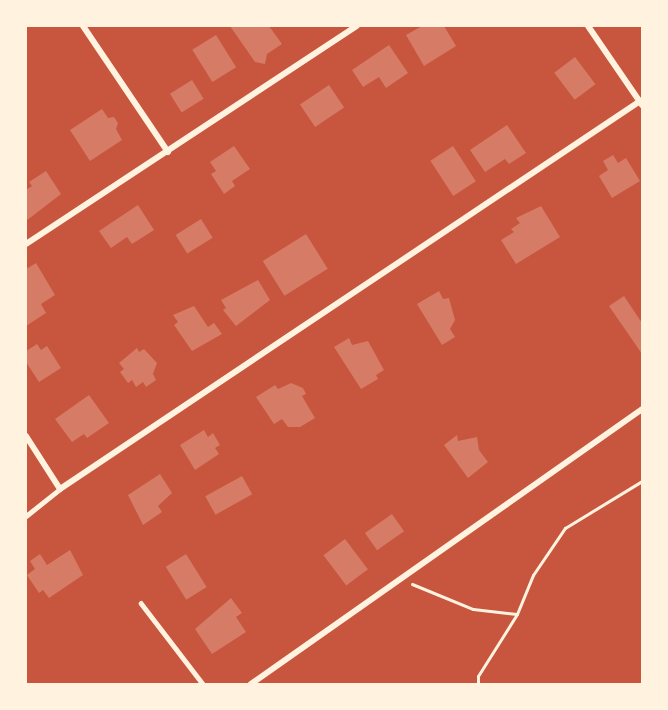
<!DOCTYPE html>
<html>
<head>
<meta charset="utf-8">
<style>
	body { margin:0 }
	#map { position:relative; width:668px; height:710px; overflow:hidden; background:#c8553d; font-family:"PT Serif",serif }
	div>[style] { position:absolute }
	.building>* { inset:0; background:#d67c66; transform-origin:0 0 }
	.path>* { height:3px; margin:-1.5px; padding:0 1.5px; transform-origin:1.5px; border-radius:1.5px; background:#fff3e0 }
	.service>* { height:4.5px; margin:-2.25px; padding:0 2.25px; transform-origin:2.25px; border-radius:2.25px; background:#fff3e0 }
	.minor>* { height:6px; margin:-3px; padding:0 3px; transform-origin:3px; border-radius:3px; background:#fff3e0 }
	span { translate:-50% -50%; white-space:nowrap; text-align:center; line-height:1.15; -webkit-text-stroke:4.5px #fff3e0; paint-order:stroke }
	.frame { position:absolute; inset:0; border:27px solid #fff3e0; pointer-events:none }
</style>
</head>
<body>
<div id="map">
	<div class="building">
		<div style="clip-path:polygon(230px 26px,269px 26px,282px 44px,267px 54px,265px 64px,255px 62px)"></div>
		<div style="clip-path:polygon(422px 26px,444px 26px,456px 46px,424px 66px,406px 35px)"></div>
		<div style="left:216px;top:35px;width:38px;height:28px;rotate:58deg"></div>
		<div style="clip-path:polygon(389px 45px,408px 73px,386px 88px,379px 77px,363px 87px,352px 70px)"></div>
		<div style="left:575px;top:57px;width:34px;height:26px;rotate:53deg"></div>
		<div style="left:192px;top:80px;width:22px;height:26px;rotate:58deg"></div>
		<div style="left:329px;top:85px;width:27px;height:35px;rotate:56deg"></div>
		<div style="clip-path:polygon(102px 109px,108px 118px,114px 117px,118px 123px,116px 129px,122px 140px,90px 161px,70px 130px)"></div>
		<div style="clip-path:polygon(507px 125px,526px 153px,509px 164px,505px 159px,485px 172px,470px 150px)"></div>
		<div style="clip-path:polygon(234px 146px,250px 169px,232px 181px,235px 186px,224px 194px,211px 174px,216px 171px,210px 162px)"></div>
		<div style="left:453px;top:146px;width:42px;height:27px;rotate:57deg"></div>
		<div style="clip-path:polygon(613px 155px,618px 163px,626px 158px,640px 181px,612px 198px,599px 176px,608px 170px,603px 161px)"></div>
		<div style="clip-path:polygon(46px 171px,61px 194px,26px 221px,26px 190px,32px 186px,29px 182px)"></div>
		<div style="clip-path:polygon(138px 205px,154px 230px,132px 244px,127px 237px,111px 248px,99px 231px)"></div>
		<div style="clip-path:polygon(541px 206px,560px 237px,516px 264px,501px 240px,514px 232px,511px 229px,520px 223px,516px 218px)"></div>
		<div style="left:201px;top:219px;width:22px;height:30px;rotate:58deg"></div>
		<div style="left:306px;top:234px;width:41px;height:51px;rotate:58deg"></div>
		<div style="clip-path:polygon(36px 263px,55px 295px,41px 304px,46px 313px,26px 326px,26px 269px)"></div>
		<div style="clip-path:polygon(258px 280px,270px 300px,236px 326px,223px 310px,226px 308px,221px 300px)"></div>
		<div style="clip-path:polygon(439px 291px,443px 299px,449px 298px,455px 320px,450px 329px,455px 337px,442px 345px,417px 304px)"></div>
		<div style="clip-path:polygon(624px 296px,642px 323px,642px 354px,609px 306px)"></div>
		<div style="clip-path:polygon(194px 306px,208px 327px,214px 323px,222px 334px,192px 351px,174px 325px,178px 322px,173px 315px)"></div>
		<div style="clip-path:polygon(349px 338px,352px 345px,368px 341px,384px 370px,376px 375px,378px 379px,361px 389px,334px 347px)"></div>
		<div style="clip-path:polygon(37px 344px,41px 350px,47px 346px,61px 368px,39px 382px,26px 362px,26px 351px)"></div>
		<div style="clip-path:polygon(137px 348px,139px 352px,144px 349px,157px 363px,153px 374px,156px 380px,146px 387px,143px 382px,136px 387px,132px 380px,128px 383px,120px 372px,124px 369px,119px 363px)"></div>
		<div style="clip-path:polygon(291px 383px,303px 388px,306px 394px,302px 396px,315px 418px,300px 427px,288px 427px,282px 419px,274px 424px,256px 397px,275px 385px,278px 389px)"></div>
		<div style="clip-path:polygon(89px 395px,109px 423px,87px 438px,84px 434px,72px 442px,55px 419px)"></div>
		<div style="clip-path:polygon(204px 430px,208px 437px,213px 433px,220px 445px,215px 448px,219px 454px,195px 470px,180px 445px)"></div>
		<div style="clip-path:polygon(457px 435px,458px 441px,477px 437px,479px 450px,488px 462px,468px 478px,444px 445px)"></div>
		<div style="clip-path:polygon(160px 474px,172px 493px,158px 506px,162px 512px,143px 525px,128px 495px)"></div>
		<div style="left:242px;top:476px;width:21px;height:42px;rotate:61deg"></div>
		<div style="left:392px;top:514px;width:21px;height:33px;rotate:55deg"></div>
		<div style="left:345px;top:539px;width:38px;height:27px;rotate:53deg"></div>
		<div style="clip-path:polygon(70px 550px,83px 575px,49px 598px,43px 590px,39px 593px,27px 575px,35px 569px,30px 561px,40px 554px,47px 565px)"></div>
		<div style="left:186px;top:554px;width:39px;height:24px;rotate:58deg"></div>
		<div style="clip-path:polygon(231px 598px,242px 613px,236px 617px,246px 632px,212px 654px,195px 629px)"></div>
	</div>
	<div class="path">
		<div style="left:412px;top:584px;width:66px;rotate:22.3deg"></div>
		<div style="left:473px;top:609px;width:44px;rotate:6.5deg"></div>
		<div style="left:478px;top:684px;width:8px;rotate:-90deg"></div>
		<div style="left:478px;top:676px;width:73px;rotate:-57.8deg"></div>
		<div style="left:517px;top:614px;width:42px;rotate:-67.7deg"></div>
		<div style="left:533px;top:575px;width:57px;rotate:-55.8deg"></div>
		<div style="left:565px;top:528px;width:90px;rotate:-31.4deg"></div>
	</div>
	<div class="service">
		<div style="left:26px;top:516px;width:43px;rotate:-38.5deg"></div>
		<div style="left:141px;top:603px;width:102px;rotate:52.6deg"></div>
	</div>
	<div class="minor">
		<div style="left:83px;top:26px;width:152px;rotate:56deg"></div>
		<div style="left:588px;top:26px;width:96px;rotate:55.6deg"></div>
		<div style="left:26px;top:244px;width:396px;rotate:-33.4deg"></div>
		<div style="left:26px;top:436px;width:63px;rotate:57.3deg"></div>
		<div style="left:60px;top:489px;width:698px;rotate:-33.78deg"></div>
		<div style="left:251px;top:684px;width:478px;rotate:-35.1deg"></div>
	</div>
	<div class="frame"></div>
</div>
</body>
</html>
